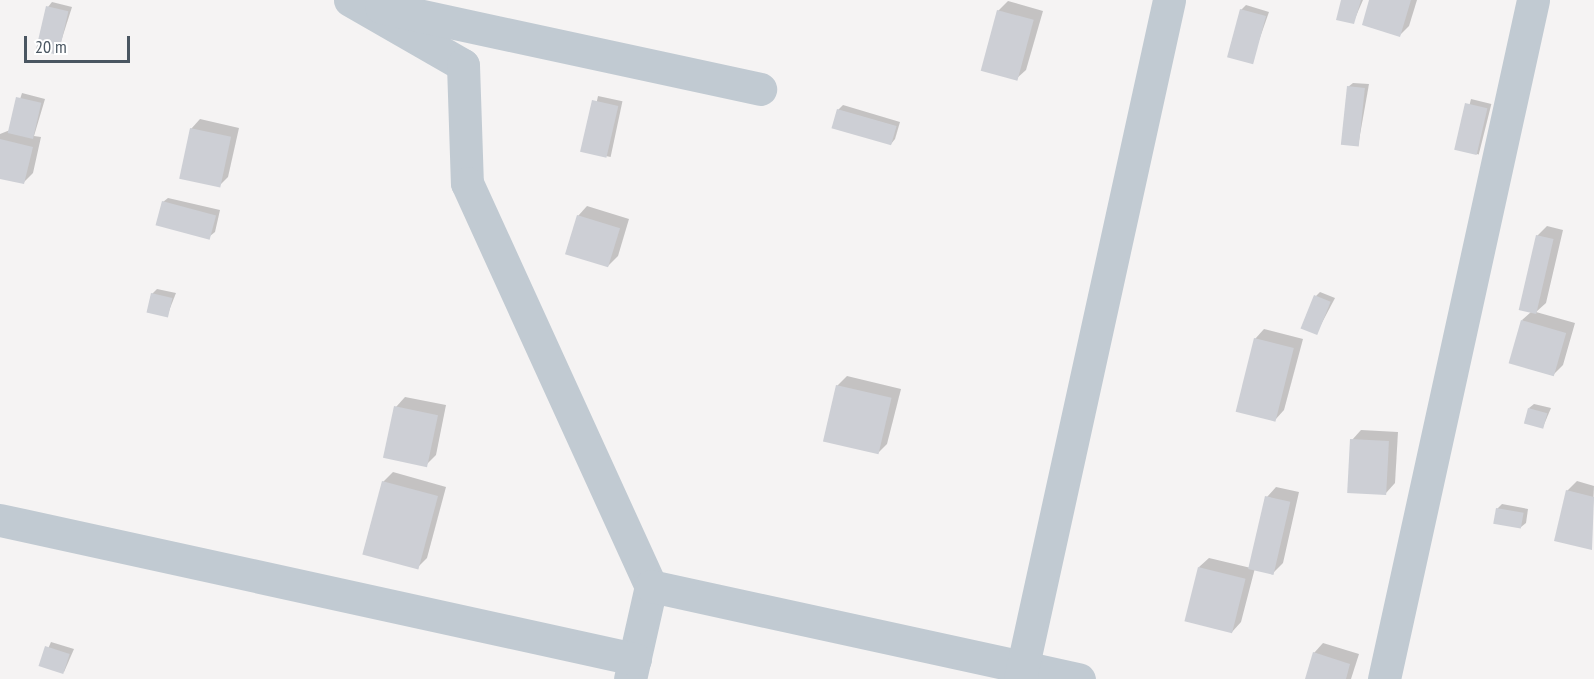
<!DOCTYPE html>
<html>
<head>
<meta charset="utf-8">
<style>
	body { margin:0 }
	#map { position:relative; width:1594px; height:679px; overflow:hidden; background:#f5f3f3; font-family:"PT Sans Narrow",sans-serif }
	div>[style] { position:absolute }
	.shadow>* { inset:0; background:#0003; transform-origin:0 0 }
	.building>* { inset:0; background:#cdcfd5; transform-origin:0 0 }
	.street>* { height:33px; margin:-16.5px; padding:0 16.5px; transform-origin:16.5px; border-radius:16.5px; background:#c1cad2 }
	span { translate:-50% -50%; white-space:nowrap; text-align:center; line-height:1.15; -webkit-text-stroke:4.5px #fff; paint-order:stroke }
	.scale { position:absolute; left:24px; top:36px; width:106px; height:27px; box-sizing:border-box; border:3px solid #4a5661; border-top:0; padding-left:8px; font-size:18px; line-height:21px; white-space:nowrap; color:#4a5661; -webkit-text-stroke:4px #fff; paint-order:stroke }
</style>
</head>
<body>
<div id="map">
	<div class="shadow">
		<div style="clip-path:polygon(1343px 0,1363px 0,1353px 23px)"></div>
		<div style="clip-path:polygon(1371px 0,1417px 0,1409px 26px,1400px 35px)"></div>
		<div style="clip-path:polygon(1008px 1px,1043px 11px,1026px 70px,1016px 79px,998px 11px)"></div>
		<div style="clip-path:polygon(52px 2px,72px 7px,57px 54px,48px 7px)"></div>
		<div style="clip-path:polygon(1246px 5px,1269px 12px,1251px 63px,1241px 10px)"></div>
		<div style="clip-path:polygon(1353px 83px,1369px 84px,1358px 146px,1348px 87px)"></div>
		<div style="clip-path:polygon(22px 93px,45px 99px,34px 136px,41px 137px,33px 173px,24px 182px,0 177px,0 134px,10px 130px)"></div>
		<div style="left:598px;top:96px;width:25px;height:57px;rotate:12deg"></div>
		<div style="left:1471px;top:99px;width:21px;height:52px;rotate:14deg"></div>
		<div style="clip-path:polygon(843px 105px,900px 122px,895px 139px,891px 144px,838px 110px)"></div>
		<div style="clip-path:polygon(200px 119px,239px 128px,228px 177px,219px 186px,191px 129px)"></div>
		<div style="clip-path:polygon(168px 198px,220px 210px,215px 232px,210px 236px,163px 202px)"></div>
		<div style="clip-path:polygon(587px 206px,629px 219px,618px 256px,608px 266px,578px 216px)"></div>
		<div style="clip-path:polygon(1547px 226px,1563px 230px,1546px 303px,1536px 312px,1575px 323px,1563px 365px,1554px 374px,1522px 320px,1531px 312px,1537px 236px)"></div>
		<div style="clip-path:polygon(157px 289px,176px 293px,167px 316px,152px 294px)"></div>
		<div style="clip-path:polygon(1320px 292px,1335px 298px,1316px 334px,1316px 296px)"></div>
		<div style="clip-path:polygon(1264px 329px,1303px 339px,1284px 410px,1275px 420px,1255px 339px)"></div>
		<div style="clip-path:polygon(847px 376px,901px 389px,887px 444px,878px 453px,837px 386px)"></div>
		<div style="clip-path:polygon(405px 397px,446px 405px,436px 455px,426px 465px,396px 407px)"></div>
		<div style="clip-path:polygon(1534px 404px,1551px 408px,1543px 427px,1529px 408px)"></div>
		<div style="clip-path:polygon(1361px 430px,1398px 432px,1395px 483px,1386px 493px,1352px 440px)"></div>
		<div style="clip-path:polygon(393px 472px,446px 487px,427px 558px,417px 568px,383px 482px)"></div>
		<div style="clip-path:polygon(1577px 481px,1594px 486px,1591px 549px,1567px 491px)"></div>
		<div style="clip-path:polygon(1276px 487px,1299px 492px,1283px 563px,1273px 573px,1255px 568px,1241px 622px,1232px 632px,1199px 567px,1209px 558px,1251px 568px,1267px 497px)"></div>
		<div style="clip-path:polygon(1502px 504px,1528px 509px,1526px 523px,1521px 527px,1497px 509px)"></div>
		<div style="clip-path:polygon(51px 642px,74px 649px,64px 672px,41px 665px)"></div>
		<div style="clip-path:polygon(1323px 643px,1359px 654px,1351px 679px,1306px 679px,1314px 653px)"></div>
	</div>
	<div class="building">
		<div style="clip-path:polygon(1341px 0,1361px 0,1354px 24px,1336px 20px)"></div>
		<div style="clip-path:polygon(1369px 0,1411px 0,1400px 37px,1362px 25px)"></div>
		<div style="left:46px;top:6px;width:23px;height:45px;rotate:13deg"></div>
		<div style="left:1240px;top:9px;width:27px;height:50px;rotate:15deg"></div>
		<div style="left:997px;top:10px;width:38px;height:63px;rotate:15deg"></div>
		<div style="left:1347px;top:86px;width:18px;height:59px;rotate:6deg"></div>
		<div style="left:16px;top:97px;width:26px;height:37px;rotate:13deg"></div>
		<div style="left:592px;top:100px;width:27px;height:53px;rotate:13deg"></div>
		<div style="left:1465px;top:103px;width:23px;height:48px;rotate:13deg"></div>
		<div style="left:837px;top:109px;width:62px;height:20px;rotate:16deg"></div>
		<div style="left:190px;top:128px;width:42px;height:52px;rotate:12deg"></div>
		<div style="clip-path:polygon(0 139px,33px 147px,24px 184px,0 179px)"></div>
		<div style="left:162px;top:201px;width:56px;height:25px;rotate:15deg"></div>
		<div style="left:577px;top:215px;width:45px;height:41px;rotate:17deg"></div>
		<div style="left:1536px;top:235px;width:18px;height:77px;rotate:13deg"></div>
		<div style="left:151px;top:293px;width:22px;height:20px;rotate:13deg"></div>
		<div style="left:1314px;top:295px;width:18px;height:36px;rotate:22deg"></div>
		<div style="left:1521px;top:320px;width:47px;height:45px;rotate:16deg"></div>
		<div style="left:1254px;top:338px;width:41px;height:76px;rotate:14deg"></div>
		<div style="left:836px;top:385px;width:57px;height:58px;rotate:13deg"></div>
		<div style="left:394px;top:406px;width:45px;height:53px;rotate:12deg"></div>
		<div style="left:1528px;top:408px;width:20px;height:16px;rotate:15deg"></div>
		<div style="left:1350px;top:439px;width:39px;height:54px;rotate:3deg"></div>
		<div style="left:382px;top:481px;width:58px;height:76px;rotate:15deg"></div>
		<div style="clip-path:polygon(1566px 490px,1594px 497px,1592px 550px,1554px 541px)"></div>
		<div style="left:1265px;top:496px;width:26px;height:75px;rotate:13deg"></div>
		<div style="left:1496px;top:508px;width:28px;height:16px;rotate:10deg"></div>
		<div style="left:1198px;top:567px;width:49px;height:56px;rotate:14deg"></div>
		<div style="left:45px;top:646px;width:26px;height:21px;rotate:18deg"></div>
		<div style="clip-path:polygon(1313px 652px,1350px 664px,1346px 679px,1305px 679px)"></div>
	</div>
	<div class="street">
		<div style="left:350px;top:0;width:130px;rotate:29.9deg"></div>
		<div style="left:463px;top:65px;width:118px;rotate:88.1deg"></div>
		<div style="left:467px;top:183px;width:443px;rotate:65.5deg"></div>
		<div style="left:651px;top:586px;width:95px;rotate:102.7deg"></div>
		<div style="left:381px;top:7px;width:388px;rotate:12.2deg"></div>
		<div style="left:0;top:520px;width:650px;rotate:12.35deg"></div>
		<div style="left:651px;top:586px;width:438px;rotate:12.3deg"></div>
		<div style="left:1020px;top:679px;width:695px;rotate:-77.62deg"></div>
		<div style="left:1384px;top:679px;width:695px;rotate:-77.62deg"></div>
	</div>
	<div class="scale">20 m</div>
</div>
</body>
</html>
